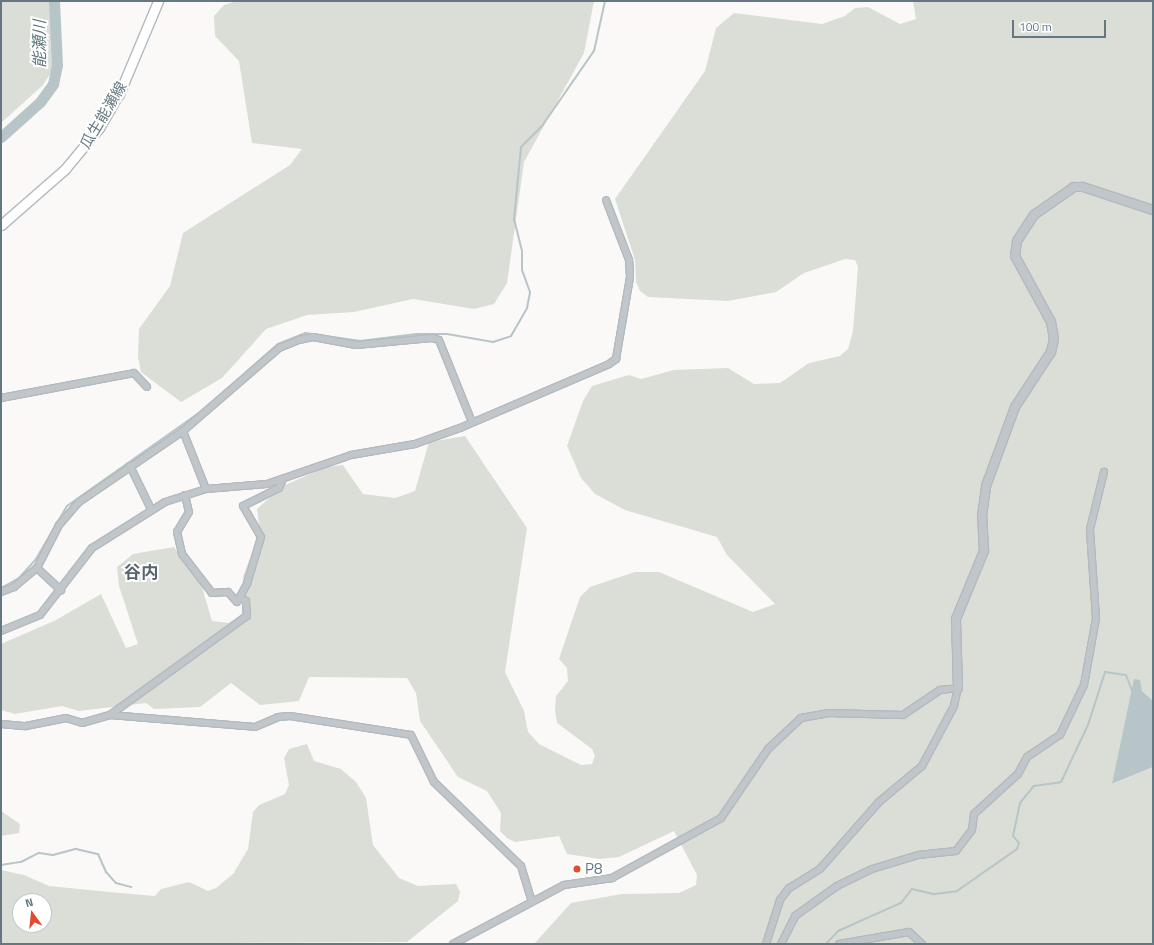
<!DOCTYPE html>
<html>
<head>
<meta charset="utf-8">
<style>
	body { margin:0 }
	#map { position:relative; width:1154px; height:945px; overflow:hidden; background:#faf9f7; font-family:"Titillium Web","Noto Sans JP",sans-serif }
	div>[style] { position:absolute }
	.green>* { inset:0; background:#daded7 }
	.water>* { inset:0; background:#b8c5c8 }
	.stream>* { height:2px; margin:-1px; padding:0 1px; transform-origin:1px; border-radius:1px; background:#b8c5c8 }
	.river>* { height:11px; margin:-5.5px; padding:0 5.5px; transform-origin:5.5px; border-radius:5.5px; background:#b8c5c8 }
	.roads { filter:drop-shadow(1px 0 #b3babe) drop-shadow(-1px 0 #b3babe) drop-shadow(0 1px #b3babe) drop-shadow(0 -1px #b3babe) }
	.minor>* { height:6px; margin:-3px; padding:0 3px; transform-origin:3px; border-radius:3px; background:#c0c6c9 }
	.tertiary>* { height:8px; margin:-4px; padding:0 4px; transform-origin:4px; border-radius:4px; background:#c0c6c9 }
	.secondary>* { height:9px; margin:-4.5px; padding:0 4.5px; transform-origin:4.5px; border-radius:4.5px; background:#fff }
	.dots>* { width:11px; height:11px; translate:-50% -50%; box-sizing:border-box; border:2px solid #fff; border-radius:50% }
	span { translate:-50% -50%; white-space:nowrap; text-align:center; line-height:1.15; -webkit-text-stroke:4px #fff; paint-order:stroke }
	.street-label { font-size:15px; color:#657882 }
	.poi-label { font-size:15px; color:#657882 }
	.left { translate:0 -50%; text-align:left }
	.water-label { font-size:16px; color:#60767c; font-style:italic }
	.quarter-label { font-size:17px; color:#57656d; font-weight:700 }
	.frame { position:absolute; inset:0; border:2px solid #657882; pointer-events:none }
	.north { position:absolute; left:12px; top:893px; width:40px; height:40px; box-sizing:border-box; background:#fff; border:1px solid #c1c9cd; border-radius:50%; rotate:345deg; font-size:11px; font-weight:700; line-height:16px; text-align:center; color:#657882 }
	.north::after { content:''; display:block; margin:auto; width:14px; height:18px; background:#e14b30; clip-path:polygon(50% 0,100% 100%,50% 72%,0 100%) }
	.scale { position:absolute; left:1012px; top:20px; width:94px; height:18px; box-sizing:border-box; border:2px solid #657882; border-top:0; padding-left:5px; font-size:12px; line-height:14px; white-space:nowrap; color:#657882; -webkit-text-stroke:3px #fff; paint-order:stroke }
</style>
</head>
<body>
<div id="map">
	<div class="green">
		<div style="clip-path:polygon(1px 1px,52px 1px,55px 7px,54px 68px,43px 85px,1px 123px)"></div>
		<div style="clip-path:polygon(237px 1px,594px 1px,584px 53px,524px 162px,507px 283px,494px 304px,474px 309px,413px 299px,354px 312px,307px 315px,266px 329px,222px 378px,181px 402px,141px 372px,138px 357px,139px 329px,170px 286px,183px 233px,290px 165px,302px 149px,252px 143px,239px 61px,215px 36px,214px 16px,224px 5px)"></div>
		<div style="clip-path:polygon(913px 1px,1153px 1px,1153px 701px,1142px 691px,1113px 784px,1153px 767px,1153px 944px,534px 944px,571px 903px,622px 894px,679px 893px,696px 885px,697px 875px,674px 831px,619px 857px,600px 859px,567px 854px,559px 836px,515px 842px,507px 838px,500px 831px,501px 813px,487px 791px,458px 777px,420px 721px,416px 693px,407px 678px,309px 677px,299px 701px,260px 705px,231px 683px,200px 707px,154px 709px,146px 703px,79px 711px,62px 706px,15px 714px,1px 710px,1px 644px,56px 620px,101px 594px,126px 648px,138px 644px,119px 586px,117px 567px,133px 554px,174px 547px,202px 587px,212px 621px,229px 623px,242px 614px,243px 576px,260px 533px,257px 509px,283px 486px,326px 467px,343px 465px,363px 494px,395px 498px,415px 491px,429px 442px,465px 436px,527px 528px,505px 672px,524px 711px,528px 732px,539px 744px,581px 765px,592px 764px,595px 756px,592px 749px,557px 723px,555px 710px,556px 696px,568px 681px,567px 668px,559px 659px,580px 597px,590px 587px,635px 572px,659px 572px,753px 612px,775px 604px,727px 555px,717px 537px,625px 510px,595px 494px,581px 478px,567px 446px,583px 401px,592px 386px,629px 375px,641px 379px,674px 370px,728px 368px,754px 384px,780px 383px,809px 363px,840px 356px,848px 349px,853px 331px,858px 267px,855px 260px,845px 259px,804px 273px,776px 292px,728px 301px,648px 297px,640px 291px,636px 282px,635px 260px,615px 199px,705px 71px,716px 28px,734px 13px,822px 24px,845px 16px,855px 8px,868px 7px,900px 24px,916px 19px)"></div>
		<div style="clip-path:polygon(evenodd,307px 744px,314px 761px,341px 769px,356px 782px,366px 798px,373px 845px,399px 878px,418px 886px,456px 884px,460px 892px,458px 901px,407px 942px,1px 944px,1px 870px,24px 875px,49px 886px,109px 892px,155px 896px,161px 889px,189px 882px,208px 891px,216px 888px,233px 874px,248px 849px,253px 812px,259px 805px,285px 794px,289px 785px,284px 758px,289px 749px,307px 744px,20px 901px,44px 901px,44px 925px,20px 925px,20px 901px)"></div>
		<div style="clip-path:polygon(1px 811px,20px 824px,19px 833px,1px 836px)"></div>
	</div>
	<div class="water">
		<div style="clip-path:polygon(1134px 679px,1140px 680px,1142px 691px,1153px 701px,1153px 767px,1112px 784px)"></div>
	</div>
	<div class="stream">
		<div style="left:245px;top:373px;width:44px;rotate:-41.3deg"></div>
		<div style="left:278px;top:344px;width:29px;rotate:-22deg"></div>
		<div style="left:305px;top:333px;width:56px;rotate:8.3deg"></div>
		<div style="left:360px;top:341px;width:57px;rotate:-7deg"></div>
		<div style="left:417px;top:334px;width:30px"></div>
		<div style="left:447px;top:334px;width:47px;rotate:9.9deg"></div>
		<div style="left:493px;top:342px;width:19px;rotate:-18deg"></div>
		<div style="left:511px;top:336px;width:32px;rotate:-60deg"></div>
		<div style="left:527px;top:308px;width:16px;rotate:-79deg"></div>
		<div style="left:530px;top:292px;width:23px;rotate:-110deg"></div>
		<div style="left:522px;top:270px;width:19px;rotate:-90deg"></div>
		<div style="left:522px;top:251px;width:33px;rotate:-104deg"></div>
		<div style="left:514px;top:219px;width:72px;rotate:-84.4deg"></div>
		<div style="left:521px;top:147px;width:30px;rotate:-45deg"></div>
		<div style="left:542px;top:126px;width:91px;rotate:-55.3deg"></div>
		<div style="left:594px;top:51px;width:51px;rotate:-77.6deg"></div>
		<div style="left:1px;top:588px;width:21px;rotate:-29deg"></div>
		<div style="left:19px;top:578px;width:25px;rotate:-48deg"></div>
		<div style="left:36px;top:559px;width:61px;rotate:-59.7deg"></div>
		<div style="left:67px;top:506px;width:166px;rotate:-35.2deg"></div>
		<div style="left:1px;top:865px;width:20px;rotate:-9deg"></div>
		<div style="left:21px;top:862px;width:20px;rotate:-27deg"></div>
		<div style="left:39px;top:853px;width:14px;rotate:8deg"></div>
		<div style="left:53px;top:855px;width:24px;rotate:-15deg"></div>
		<div style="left:76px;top:849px;width:23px;rotate:13deg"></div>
		<div style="left:98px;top:854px;width:20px;rotate:66deg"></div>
		<div style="left:106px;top:872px;width:15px;rotate:48deg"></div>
		<div style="left:116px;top:883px;width:16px;rotate:15deg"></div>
		<div style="left:826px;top:944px;width:18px;rotate:-47deg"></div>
		<div style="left:838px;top:931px;width:69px;rotate:-24deg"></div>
		<div style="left:901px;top:903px;width:18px;rotate:-52deg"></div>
		<div style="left:912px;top:889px;width:23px;rotate:13deg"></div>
		<div style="left:934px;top:894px;width:23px;rotate:-7deg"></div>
		<div style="left:957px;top:891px;width:73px;rotate:-35deg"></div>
		<div style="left:1017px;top:849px;width:6px;rotate:-72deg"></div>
		<div style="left:1019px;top:843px;width:9px;rotate:-131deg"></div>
		<div style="left:1013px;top:836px;width:34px;rotate:-78deg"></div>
		<div style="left:1020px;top:803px;width:22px;rotate:-51deg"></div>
		<div style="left:1034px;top:786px;width:27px;rotate:-8deg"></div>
		<div style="left:1061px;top:782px;width:63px;rotate:-64.7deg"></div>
		<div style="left:1088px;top:725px;width:56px;rotate:-72.2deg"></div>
		<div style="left:1105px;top:672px;width:21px;rotate:8deg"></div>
		<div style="left:1126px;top:675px;width:17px;rotate:69deg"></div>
	</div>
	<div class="river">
		<div style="left:1px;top:137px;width:52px;rotate:-41.9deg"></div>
		<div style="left:40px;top:102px;width:22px;rotate:-54deg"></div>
		<div style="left:53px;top:84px;width:19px;rotate:-78deg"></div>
		<div style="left:57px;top:65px;width:64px;rotate:-92.7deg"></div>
	</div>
	<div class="roads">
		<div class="minor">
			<div style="left:1px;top:398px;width:135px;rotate:-10.6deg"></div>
			<div style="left:134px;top:373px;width:19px;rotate:47deg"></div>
			<div style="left:183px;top:431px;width:62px;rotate:68.4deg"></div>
			<div style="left:130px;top:466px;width:48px;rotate:64deg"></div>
			<div style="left:185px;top:495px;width:17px;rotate:77deg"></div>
			<div style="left:189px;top:512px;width:23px;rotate:121deg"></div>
			<div style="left:177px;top:532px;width:23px;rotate:77deg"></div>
			<div style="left:182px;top:554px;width:49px;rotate:52.4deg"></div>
			<div style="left:212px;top:593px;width:16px;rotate:-4deg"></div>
			<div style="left:228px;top:592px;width:13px;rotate:48deg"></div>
			<div style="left:237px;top:602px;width:21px;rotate:-61deg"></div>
			<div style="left:247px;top:584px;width:49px;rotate:-73.4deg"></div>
			<div style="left:261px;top:537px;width:36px;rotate:-120deg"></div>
			<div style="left:243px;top:506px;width:40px;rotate:-26.6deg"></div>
			<div style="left:279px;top:488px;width:10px;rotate:-66deg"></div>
			<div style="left:37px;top:568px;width:48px;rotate:-62.9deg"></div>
			<div style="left:59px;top:525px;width:30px;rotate:-49deg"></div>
			<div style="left:79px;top:502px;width:126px;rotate:-34.3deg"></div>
			<div style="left:183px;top:431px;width:127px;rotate:-40.8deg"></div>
			<div style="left:279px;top:348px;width:22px;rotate:-22deg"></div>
			<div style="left:299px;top:340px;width:14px;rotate:-12deg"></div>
			<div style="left:313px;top:337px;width:44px;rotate:10.5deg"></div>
			<div style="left:356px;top:345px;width:76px;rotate:-5.3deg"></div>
			<div style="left:432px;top:338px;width:7px;rotate:16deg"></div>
			<div style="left:439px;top:340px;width:88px;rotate:68.1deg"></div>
			<div style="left:1px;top:592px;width:14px;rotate:-21deg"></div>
			<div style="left:14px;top:587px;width:30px;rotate:-40deg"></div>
			<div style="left:37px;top:568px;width:33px;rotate:43deg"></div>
			<div style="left:1px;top:631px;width:42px;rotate:-22.3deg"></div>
			<div style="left:40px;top:615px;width:85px;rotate:-52.2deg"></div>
			<div style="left:92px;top:548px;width:86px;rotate:-32.2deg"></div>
			<div style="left:165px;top:502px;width:43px;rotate:-17.6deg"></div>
			<div style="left:206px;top:489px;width:61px;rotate:-4.7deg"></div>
			<div style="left:267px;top:484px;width:89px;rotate:-19deg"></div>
			<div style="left:351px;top:455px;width:65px;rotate:-9.8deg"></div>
			<div style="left:415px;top:444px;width:48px;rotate:-19.6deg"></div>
			<div style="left:460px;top:428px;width:162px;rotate:-23.2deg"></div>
			<div style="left:609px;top:364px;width:9px;rotate:-36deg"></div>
			<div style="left:616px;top:359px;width:83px;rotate:-80.3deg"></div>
			<div style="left:630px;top:277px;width:17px;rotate:-93deg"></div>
			<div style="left:629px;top:260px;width:64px;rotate:-111deg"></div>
			<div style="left:110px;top:715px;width:145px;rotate:4.7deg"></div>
			<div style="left:255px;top:727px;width:25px;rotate:-23deg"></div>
			<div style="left:278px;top:717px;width:12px;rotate:-5deg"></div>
			<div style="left:290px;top:716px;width:122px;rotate:8.9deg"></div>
			<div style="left:411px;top:735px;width:52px;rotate:63.9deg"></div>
			<div style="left:434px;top:782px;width:121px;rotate:44deg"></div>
			<div style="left:521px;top:866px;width:37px;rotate:73deg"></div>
			<div style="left:1px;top:724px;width:25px;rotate:5deg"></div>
			<div style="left:26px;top:726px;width:41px;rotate:-11.3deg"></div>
			<div style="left:66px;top:718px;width:17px;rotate:17deg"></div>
			<div style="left:82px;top:723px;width:29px;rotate:-16deg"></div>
			<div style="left:110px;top:715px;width:169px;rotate:-35.9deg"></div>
			<div style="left:247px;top:616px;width:15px;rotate:-94deg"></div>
			<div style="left:246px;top:601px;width:6px;rotate:-149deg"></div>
			<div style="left:453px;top:944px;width:126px;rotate:-28deg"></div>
			<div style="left:564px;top:885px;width:49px;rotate:-8.3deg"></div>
			<div style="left:612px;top:878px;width:124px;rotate:-28.8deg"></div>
			<div style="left:721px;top:818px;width:83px;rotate:-55.7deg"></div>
			<div style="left:768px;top:749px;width:45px;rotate:-43.2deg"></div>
			<div style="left:801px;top:718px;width:27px;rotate:-10deg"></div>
			<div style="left:828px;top:713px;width:75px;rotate:1.5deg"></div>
			<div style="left:903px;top:715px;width:45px;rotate:-34deg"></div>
			<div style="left:940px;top:690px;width:18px;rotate:-6deg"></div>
			<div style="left:958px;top:688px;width:18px;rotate:103deg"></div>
			<div style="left:954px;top:706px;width:68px;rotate:118.1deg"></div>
			<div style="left:922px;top:766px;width:56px;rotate:140.1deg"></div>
			<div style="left:879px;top:802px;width:89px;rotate:131.4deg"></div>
			<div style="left:820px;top:869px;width:36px;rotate:148deg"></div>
			<div style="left:789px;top:888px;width:15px;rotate:127deg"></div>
			<div style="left:780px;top:900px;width:46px;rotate:107.7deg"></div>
			<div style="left:781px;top:944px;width:31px;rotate:-63deg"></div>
			<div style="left:795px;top:916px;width:52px;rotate:-35.5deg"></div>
			<div style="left:837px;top:886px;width:39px;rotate:-26deg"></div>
			<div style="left:872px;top:869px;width:48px;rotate:-16.9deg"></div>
			<div style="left:918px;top:855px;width:38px;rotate:-6deg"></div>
			<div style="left:956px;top:851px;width:26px;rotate:-53deg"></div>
			<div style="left:972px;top:830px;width:16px;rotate:-83deg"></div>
			<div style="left:974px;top:814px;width:59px;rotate:-42.3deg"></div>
			<div style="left:1018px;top:774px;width:19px;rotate:-62deg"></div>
			<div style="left:1027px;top:757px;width:40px;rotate:-34deg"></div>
			<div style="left:1060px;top:735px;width:55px;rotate:-64.4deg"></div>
			<div style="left:1084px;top:685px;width:68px;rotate:-79.8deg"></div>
			<div style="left:1096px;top:618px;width:89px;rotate:-93.9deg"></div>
			<div style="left:1090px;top:529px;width:59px;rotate:-76.2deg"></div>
			<div style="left:839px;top:944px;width:71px;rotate:-9.7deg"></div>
			<div style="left:909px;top:932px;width:18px;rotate:43deg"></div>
		</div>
		<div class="tertiary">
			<div style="left:958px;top:688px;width:69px;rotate:-91.7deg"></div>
			<div style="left:956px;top:619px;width:74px;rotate:-67.6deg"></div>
			<div style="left:984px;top:551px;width:35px;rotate:-93deg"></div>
			<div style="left:982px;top:516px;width:30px;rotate:-82deg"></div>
			<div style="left:986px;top:486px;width:84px;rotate:-69.8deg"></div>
			<div style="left:1015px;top:407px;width:66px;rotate:-56.8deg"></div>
			<div style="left:1051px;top:352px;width:13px;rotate:-77deg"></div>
			<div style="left:1054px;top:339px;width:17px;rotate:-100deg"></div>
			<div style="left:1051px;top:322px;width:75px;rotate:-118.6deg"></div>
			<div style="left:1015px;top:256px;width:15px;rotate:-82deg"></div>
			<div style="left:1017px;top:241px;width:31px;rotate:-57deg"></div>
			<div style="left:1034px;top:215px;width:49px;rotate:-35deg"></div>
			<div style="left:1074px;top:187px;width:9px"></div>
			<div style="left:1083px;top:187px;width:74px;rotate:18.2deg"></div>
		</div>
		<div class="secondary">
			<div style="left:1px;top:225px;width:85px;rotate:-41.2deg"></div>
			<div style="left:65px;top:169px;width:53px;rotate:-50.3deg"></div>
			<div style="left:99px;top:128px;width:39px;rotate:-60deg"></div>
			<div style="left:119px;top:94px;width:101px;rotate:-67.2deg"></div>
		</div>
	</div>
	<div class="dots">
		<div style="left:577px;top:869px;background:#e14b30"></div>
	</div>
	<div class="street-label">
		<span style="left:103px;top:115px;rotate:-59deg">瓜生能瀬線</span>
	</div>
	<div class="poi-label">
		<span class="left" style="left:585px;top:869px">P8</span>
	</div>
	<div class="water-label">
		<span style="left:39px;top:44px;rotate:-90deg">能瀬川</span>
	</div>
	<div class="quarter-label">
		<span style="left:141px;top:573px">谷内</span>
	</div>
	<div class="frame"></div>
	<div class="north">N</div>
	<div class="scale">100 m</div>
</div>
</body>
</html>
